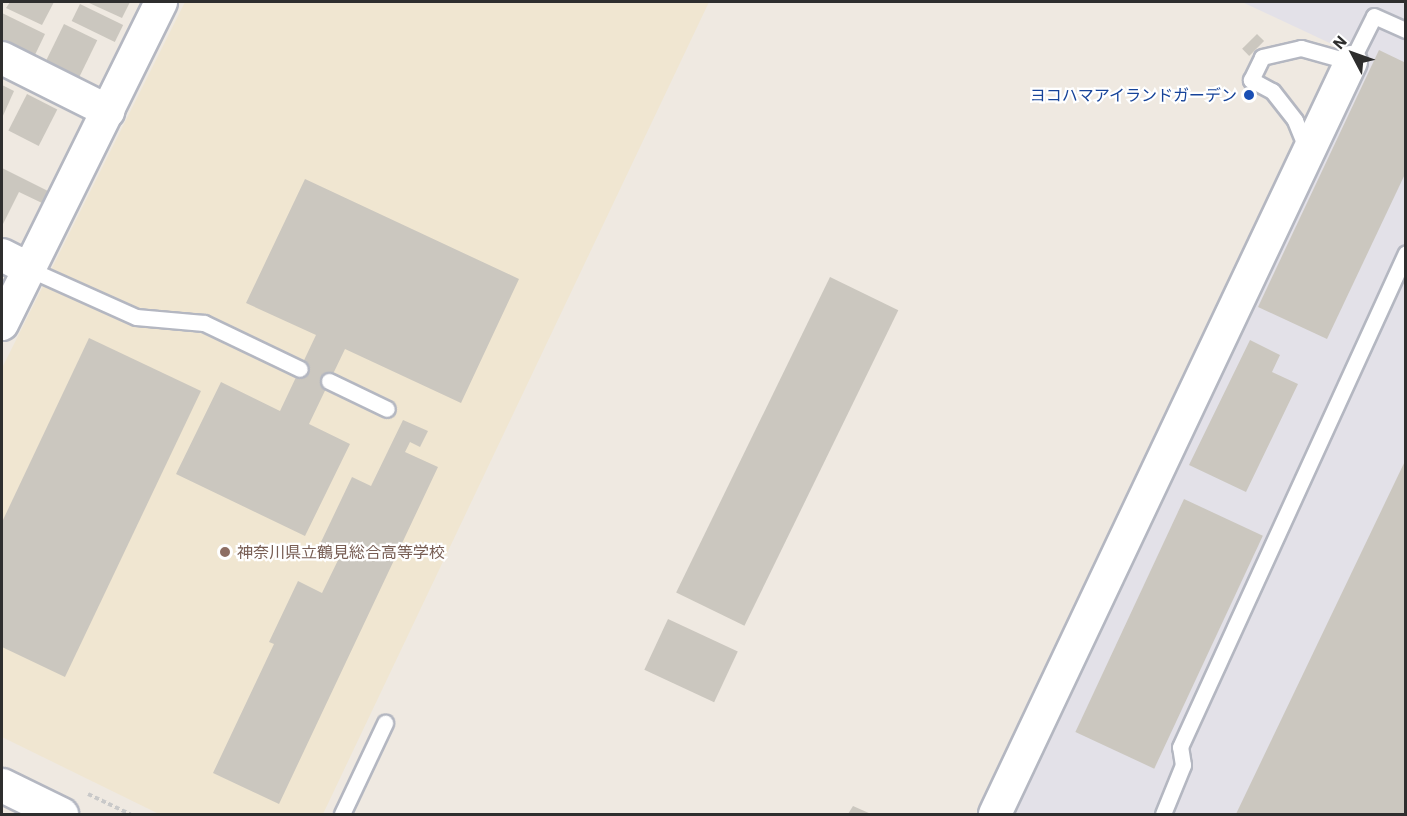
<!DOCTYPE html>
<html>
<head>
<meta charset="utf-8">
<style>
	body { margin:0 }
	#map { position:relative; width:1407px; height:816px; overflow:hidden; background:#efe9e1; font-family:"IBM Plex Sans","Noto Sans JP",sans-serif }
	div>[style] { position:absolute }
	.industrial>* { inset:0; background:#e3e1e8 }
	.education>* { inset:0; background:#f0e6d1 }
	.building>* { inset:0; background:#cbc7bf; transform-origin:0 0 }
	.path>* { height:4px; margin-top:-2px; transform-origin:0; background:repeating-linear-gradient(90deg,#c9c9c9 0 4.5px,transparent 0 7.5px) }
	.roads { filter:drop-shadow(2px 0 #b4b7c1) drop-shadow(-2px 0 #b4b7c1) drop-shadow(0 2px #b4b7c1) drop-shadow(0 -2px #b4b7c1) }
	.service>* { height:15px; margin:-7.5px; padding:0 7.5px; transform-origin:7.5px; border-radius:7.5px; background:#fff }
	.minor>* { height:32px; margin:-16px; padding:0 16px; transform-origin:16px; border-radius:16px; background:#fff }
	.tertiary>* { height:33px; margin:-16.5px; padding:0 16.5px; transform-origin:16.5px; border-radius:16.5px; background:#fff }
	.dots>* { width:16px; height:16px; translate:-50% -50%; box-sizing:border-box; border:3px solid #fff; border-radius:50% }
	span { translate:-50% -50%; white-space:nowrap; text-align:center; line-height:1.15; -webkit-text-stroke:4.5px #fff; paint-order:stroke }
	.transit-label { font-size:16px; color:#164399 }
	.right { translate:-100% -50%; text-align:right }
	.education-label { font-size:16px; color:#785e54 }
	.left { translate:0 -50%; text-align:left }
	.frame { position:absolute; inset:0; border:3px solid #2e2e2e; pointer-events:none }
	.north { position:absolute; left:1323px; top:24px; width:60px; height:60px; -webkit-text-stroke:4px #fff; paint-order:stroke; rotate:311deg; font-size:16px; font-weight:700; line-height:24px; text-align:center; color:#2e2e2e }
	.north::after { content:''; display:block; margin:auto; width:21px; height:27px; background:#2e2e2e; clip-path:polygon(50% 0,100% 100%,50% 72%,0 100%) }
</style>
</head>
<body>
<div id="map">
	<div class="industrial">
		<div style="clip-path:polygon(1242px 2px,1405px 2px,1405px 814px,1014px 814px,1368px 61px)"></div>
	</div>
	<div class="education">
		<div style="clip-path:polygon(185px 2px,709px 2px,323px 814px,159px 814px,2px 737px,2px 368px)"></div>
	</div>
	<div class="building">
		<div style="clip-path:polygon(10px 2px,54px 2px,42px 25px,6px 8px)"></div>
		<div style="clip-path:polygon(87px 2px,130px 2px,122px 18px)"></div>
		<div style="left:80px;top:4px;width:48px;height:19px;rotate:26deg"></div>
		<div style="clip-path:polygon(2px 13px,45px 34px,33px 59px,2px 43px)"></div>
		<div style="left:64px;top:24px;width:37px;height:46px;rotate:26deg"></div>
		<div style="left:1257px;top:34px;width:10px;height:21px;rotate:45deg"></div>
		<div style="clip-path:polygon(1379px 50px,1406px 63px,1406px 172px,1327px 339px,1258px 307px)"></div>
		<div style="clip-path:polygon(2px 85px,14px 91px,2px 118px)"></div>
		<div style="left:27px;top:94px;width:34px;height:41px;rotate:27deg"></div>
		<div style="clip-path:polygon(2px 168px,48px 191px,42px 203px,19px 192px,2px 226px)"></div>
		<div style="clip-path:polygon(305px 179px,519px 279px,461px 403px,345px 349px,309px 424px,350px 444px,305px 536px,176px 474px,221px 382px,280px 411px,316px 335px,246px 303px)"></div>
		<div style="left:830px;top:277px;width:76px;height:351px;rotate:26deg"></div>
		<div style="clip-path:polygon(89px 338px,201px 391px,65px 677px,2px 647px,2px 522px)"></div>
		<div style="clip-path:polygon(1250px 340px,1280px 355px,1272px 372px,1298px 384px,1246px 492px,1189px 465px)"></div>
		<div style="clip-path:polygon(403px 420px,428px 431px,420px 447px,410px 442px,405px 452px,438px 467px,279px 804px,213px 773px,274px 644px,269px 642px,298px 581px,322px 593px,342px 552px,321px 542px,352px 477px,371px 486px)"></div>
		<div style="clip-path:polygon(1406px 459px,1406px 814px,1236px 814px)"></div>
		<div style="left:1184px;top:499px;width:87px;height:257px;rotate:25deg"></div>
		<div style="left:668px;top:619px;width:77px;height:56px;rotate:25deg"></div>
		<div style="clip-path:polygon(853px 806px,871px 814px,848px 814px)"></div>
	</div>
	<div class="path">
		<div style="left:88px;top:794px;width:47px;rotate:25.5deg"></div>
	</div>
	<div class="roads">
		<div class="service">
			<div style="left:1307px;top:150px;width:32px;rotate:-112deg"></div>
			<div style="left:1295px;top:120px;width:37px;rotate:-128deg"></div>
			<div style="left:1272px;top:91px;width:24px;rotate:-152deg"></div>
			<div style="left:1251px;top:80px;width:25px;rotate:-64deg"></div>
			<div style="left:1262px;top:57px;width:40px;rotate:-13deg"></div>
			<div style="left:1301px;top:48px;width:52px;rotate:15.6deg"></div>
			<div style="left:1351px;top:62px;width:51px;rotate:-63.4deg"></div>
			<div style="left:1374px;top:16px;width:35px;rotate:24deg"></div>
			<div style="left:29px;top:269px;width:117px;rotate:24.2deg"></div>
			<div style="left:136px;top:317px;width:68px;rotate:5deg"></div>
			<div style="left:204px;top:323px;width:106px;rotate:25.6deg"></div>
			<div style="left:329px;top:381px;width:64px;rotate:25.8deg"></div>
			<div style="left:342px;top:814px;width:101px;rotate:-64.7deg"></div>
			<div style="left:1163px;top:814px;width:53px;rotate:-67.8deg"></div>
			<div style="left:1183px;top:765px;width:18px;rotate:-99deg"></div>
			<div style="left:1180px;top:747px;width:543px;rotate:-65.42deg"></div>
		</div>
		<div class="minor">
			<div style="left:2px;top:58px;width:119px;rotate:26.6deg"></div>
			<div style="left:2px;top:255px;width:30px;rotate:27deg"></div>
			<div style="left:2px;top:324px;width:359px;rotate:-63.7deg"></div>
			<div style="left:995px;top:814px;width:832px;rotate:-64.67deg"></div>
		</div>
		<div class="tertiary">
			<div style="left:2px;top:785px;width:66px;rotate:26.2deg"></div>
		</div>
	</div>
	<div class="dots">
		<div style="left:1249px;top:95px;background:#1a4fb4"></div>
		<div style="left:225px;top:552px;background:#8d6e63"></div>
	</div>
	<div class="transit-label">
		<span class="right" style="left:1237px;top:95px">ヨコハマアイランドガーデン</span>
	</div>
	<div class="education-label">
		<span class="left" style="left:237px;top:552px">神奈川県立鶴見総合高等学校</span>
	</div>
	<div class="frame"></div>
	<div class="north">N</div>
</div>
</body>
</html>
